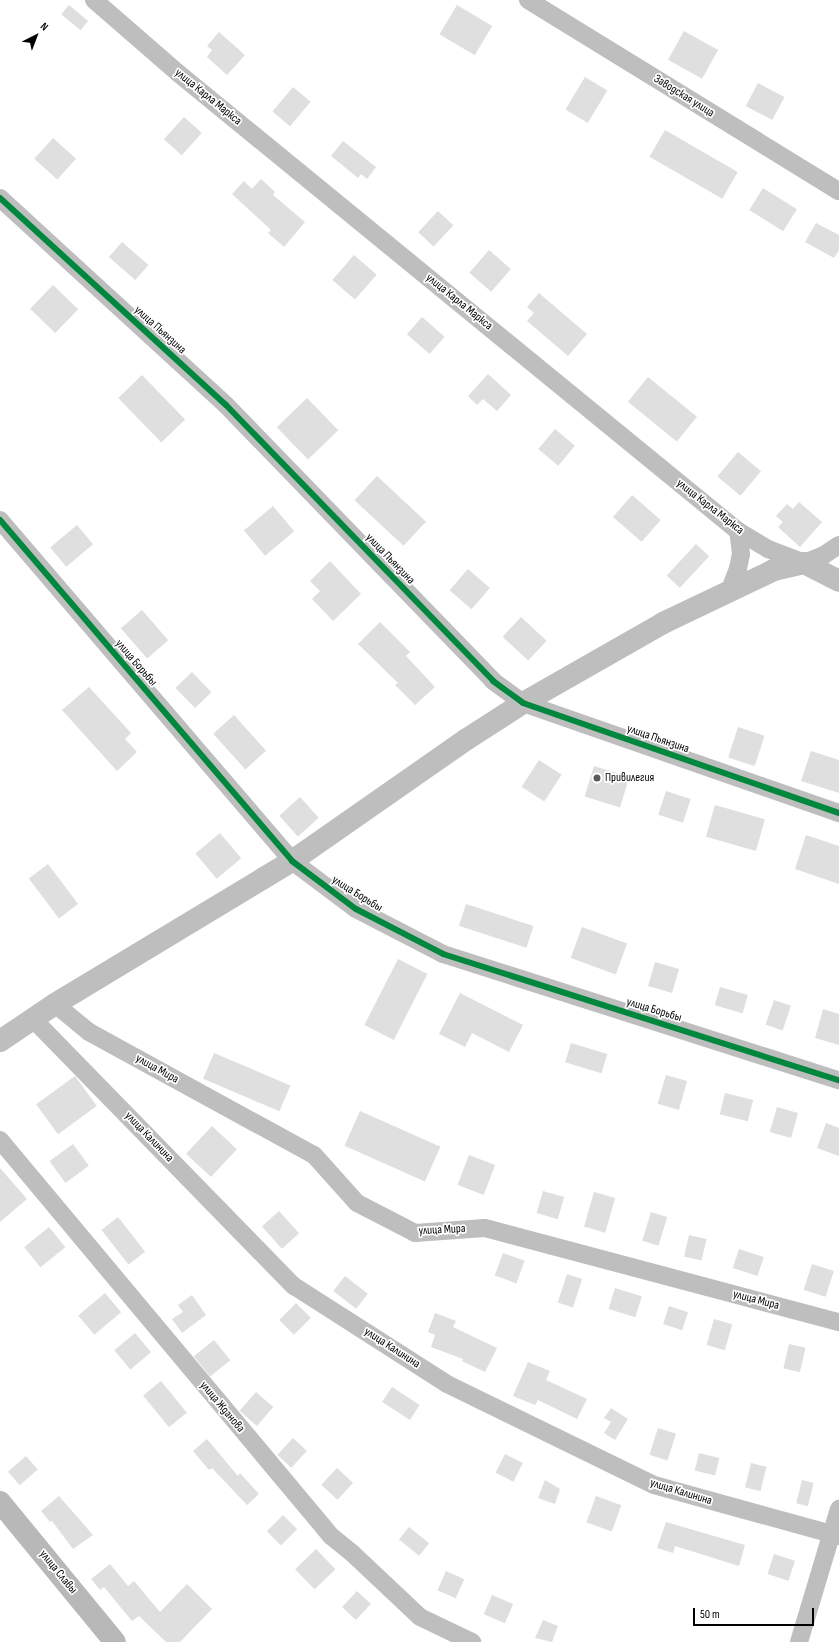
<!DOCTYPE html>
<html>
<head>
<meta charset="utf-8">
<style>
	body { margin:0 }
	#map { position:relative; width:839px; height:1642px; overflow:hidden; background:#fff; font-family:"Sofia Sans Condensed",sans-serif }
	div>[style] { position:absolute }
	.building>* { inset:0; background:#dfdfdf; transform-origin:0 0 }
	.minor>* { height:18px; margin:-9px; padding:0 9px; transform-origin:9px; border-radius:9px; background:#bebebe }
	.tertiary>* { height:22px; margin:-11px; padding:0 11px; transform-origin:11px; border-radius:11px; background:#bebebe }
	.secondary>* { height:22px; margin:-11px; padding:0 11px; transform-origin:11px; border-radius:11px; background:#b8b8b8 }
	.cycleway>* { height:6px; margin:-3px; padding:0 3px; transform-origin:3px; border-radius:3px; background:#00873e }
	.dots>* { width:11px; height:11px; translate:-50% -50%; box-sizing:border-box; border:2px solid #fff; border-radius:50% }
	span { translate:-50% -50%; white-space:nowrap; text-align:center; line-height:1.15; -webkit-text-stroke:3.5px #fff; paint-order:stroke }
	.street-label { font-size:12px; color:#000 }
	.poi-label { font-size:12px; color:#000 }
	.left { translate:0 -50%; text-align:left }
	.north { position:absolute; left:16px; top:16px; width:40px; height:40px; -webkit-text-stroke:3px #fff; paint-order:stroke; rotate:42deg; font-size:11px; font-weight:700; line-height:16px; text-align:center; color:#000 }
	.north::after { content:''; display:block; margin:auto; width:14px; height:18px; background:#000; clip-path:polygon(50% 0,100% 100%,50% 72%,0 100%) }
	.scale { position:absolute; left:693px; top:1608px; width:121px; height:18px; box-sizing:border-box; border:2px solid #000; border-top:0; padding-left:5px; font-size:12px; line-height:14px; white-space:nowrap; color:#000; -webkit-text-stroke:3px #fff; paint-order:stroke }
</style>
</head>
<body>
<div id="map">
	<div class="building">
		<div style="left:69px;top:5px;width:25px;height:12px;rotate:40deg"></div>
		<div style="left:457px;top:5px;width:41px;height:34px;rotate:31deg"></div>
		<div style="left:684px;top:31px;width:39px;height:33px;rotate:29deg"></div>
		<div style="clip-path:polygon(219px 32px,245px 55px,227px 75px,207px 57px,212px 50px,207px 46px)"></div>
		<div style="left:585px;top:77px;width:26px;height:38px;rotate:31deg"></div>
		<div style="left:758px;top:83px;width:30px;height:26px;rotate:28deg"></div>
		<div style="left:293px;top:87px;width:23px;height:32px;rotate:40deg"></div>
		<div style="left:184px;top:117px;width:24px;height:30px;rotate:42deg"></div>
		<div style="left:665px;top:130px;width:84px;height:31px;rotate:30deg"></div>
		<div style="left:53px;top:138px;width:31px;height:28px;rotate:42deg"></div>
		<div style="clip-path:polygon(343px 141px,376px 167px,367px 179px,361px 174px,358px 178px,331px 156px)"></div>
		<div style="clip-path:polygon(261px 179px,275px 192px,273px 195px,305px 222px,284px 247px,268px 233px,271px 230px,232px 194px,244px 181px,252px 189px)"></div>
		<div style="left:763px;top:188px;width:40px;height:26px;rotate:32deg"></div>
		<div style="left:438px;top:211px;width:21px;height:29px;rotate:43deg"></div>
		<div style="clip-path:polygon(816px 223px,839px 235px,839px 250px,834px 258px,805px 242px)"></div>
		<div style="left:122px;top:242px;width:35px;height:20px;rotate:41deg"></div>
		<div style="left:489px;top:250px;width:29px;height:30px;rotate:41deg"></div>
		<div style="left:354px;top:255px;width:30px;height:33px;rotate:41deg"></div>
		<div style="left:53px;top:285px;width:35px;height:33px;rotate:44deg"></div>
		<div style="clip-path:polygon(539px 293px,587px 334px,568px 356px,527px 321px,534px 313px,527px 307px)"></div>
		<div style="left:422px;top:317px;width:30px;height:23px;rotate:41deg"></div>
		<div style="clip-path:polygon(488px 374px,511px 395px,497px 411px,483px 399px,477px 405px,468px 396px)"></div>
		<div style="left:142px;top:375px;width:62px;height:33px;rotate:46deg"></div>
		<div style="left:648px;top:377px;width:63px;height:32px;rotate:39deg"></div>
		<div style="left:307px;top:398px;width:45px;height:42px;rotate:46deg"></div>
		<div style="left:555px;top:429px;width:26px;height:26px;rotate:40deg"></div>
		<div style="left:738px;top:452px;width:30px;height:32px;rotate:40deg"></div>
		<div style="left:377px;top:476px;width:67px;height:33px;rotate:43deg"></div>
		<div style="left:632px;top:495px;width:38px;height:29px;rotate:41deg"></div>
		<div style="clip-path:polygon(799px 502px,822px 522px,800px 547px,778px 527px,783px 522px,776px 516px,787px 504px,793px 509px)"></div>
		<div style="left:273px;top:506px;width:33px;height:38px;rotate:50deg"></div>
		<div style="left:77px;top:525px;width:25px;height:35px;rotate:50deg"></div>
		<div style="left:696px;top:544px;width:18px;height:43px;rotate:43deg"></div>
		<div style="clip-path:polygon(330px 561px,361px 594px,333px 621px,312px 599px,320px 591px,310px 581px)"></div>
		<div style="left:468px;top:569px;width:29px;height:28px;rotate:41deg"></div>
		<div style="left:142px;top:610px;width:40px;height:28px;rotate:49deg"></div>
		<div style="left:521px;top:617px;width:35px;height:27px;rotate:43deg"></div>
		<div style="clip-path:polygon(380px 622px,410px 652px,406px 656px,435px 687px,415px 705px,395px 685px,398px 683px,358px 644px)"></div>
		<div style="left:192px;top:672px;width:28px;height:23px;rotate:46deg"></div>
		<div style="clip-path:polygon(89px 687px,131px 733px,125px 739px,137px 752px,117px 771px,62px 710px)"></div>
		<div style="left:234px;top:715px;width:48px;height:28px;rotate:48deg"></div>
		<div style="left:738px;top:727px;width:28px;height:32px;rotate:18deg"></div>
		<div style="clip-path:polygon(811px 751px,839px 760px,839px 793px,801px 781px)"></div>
		<div style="left:539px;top:760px;width:27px;height:32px;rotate:33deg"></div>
		<div style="left:594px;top:766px;width:37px;height:32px;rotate:17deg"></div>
		<div style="left:666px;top:791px;width:26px;height:25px;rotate:18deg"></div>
		<div style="left:300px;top:797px;width:28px;height:28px;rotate:48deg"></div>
		<div style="left:715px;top:805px;width:52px;height:33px;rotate:16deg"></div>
		<div style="left:220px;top:833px;width:33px;height:32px;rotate:50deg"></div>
		<div style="clip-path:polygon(806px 835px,839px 846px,839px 884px,795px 869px)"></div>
		<div style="left:48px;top:864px;width:50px;height:24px;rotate:53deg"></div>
		<div style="left:466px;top:904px;width:71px;height:23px;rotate:18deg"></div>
		<div style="left:582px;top:927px;width:48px;height:33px;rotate:20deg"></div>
		<div style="left:398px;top:959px;width:33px;height:74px;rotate:27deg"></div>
		<div style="left:655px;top:962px;width:25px;height:25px;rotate:16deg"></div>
		<div style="left:720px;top:987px;width:29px;height:19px;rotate:16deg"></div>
		<div style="clip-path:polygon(460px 993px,523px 1025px,509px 1052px,472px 1033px,465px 1047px,439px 1034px)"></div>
		<div style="left:774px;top:1000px;width:18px;height:26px;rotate:19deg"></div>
		<div style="clip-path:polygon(823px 1009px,839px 1014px,839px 1045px,815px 1038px)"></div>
		<div style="left:571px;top:1043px;width:38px;height:20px;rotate:17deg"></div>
		<div style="left:214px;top:1053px;width:83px;height:28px;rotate:23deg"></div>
		<div style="left:666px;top:1075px;width:22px;height:30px;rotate:16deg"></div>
		<div style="left:75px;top:1076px;width:37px;height:48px;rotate:54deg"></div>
		<div style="left:725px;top:1093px;width:29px;height:22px;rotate:14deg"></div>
		<div style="left:777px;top:1107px;width:22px;height:26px;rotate:16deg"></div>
		<div style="left:360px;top:1111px;width:88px;height:38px;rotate:24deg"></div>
		<div style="clip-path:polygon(826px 1123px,839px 1128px,839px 1156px,817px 1148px)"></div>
		<div style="left:212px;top:1126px;width:34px;height:38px;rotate:43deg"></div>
		<div style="left:73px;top:1144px;width:27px;height:29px;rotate:54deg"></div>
		<div style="left:469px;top:1155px;width:28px;height:32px;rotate:21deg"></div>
		<div style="clip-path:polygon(0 1168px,27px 1199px,0 1222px)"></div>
		<div style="left:543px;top:1191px;width:22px;height:23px;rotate:16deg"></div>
		<div style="left:594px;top:1192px;width:22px;height:36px;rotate:16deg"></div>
		<div style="left:279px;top:1211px;width:30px;height:23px;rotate:48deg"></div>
		<div style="left:651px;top:1212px;width:17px;height:30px;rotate:17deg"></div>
		<div style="left:118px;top:1217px;width:44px;height:21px;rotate:52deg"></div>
		<div style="left:49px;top:1227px;width:26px;height:32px;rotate:51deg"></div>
		<div style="left:689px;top:1235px;width:18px;height:22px;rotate:13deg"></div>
		<div style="left:739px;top:1249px;width:26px;height:20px;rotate:18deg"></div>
		<div style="left:503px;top:1253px;width:23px;height:24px;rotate:20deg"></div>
		<div style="left:812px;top:1264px;width:23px;height:27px;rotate:18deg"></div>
		<div style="left:567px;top:1274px;width:16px;height:30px;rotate:18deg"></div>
		<div style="left:345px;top:1276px;width:29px;height:19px;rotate:38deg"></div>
		<div style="left:615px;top:1288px;width:28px;height:22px;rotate:17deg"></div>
		<div style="left:105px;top:1293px;width:25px;height:35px;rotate:50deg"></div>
		<div style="clip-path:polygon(192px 1295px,206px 1315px,182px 1333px,172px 1319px,183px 1312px,178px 1305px)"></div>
		<div style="left:296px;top:1303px;width:21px;height:24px;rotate:45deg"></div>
		<div style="left:669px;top:1306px;width:20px;height:19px;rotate:18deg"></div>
		<div style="clip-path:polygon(435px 1313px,456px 1321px,453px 1327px,497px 1348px,485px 1372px,462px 1361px,463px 1359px,431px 1347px,435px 1335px,428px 1332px)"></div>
		<div style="left:714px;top:1319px;width:19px;height:27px;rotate:16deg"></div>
		<div style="left:135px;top:1333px;width:25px;height:27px;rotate:50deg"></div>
		<div style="left:214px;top:1340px;width:26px;height:26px;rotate:51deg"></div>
		<div style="left:789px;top:1344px;width:17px;height:25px;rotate:13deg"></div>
		<div style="clip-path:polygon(528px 1362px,550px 1371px,546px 1380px,587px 1399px,577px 1419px,538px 1400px,535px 1405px,513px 1396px)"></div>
		<div style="left:161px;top:1381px;width:41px;height:23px;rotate:51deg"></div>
		<div style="left:392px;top:1387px;width:33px;height:18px;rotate:33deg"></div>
		<div style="left:256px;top:1392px;width:23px;height:25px;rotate:41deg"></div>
		<div style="clip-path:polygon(611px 1408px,628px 1419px,615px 1440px,604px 1433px,611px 1422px,604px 1418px)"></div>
		<div style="left:658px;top:1428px;width:19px;height:28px;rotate:18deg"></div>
		<div style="left:293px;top:1438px;width:19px;height:23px;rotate:43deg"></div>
		<div style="clip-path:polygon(207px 1439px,238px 1476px,240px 1473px,259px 1494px,247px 1505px,212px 1468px,209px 1470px,193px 1451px)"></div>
		<div style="left:699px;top:1453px;width:21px;height:18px;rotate:14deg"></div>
		<div style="left:505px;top:1454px;width:20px;height:21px;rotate:27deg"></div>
		<div style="left:26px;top:1456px;width:18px;height:24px;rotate:49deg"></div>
		<div style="left:751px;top:1463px;width:16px;height:25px;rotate:14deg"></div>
		<div style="left:337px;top:1468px;width:22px;height:23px;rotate:43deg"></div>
		<div style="clip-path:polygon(545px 1480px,560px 1489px,555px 1504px,538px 1498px)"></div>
		<div style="left:802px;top:1480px;width:12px;height:24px;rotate:14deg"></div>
		<div style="clip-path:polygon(59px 1496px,93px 1535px,73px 1549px,52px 1521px,50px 1522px,41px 1511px)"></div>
		<div style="left:596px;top:1496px;width:27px;height:28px;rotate:20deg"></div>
		<div style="left:283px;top:1515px;width:20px;height:23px;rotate:45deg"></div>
		<div style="clip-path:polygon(666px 1522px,745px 1545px,739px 1566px,675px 1546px,673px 1553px,657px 1548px)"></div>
		<div style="left:409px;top:1527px;width:26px;height:16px;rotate:39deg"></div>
		<div style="left:316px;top:1549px;width:28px;height:29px;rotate:46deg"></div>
		<div style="left:774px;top:1554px;width:22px;height:21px;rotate:18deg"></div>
		<div style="clip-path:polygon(110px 1564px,128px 1586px,134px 1581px,160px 1612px,187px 1584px,212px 1609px,180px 1642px,166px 1642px,139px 1616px,132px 1621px,104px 1587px,100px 1590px,91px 1579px)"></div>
		<div style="left:446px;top:1571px;width:20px;height:21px;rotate:24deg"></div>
		<div style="left:357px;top:1591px;width:19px;height:22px;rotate:43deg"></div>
		<div style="left:492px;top:1595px;width:23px;height:21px;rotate:23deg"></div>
		<div style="clip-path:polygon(543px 1620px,558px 1626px,552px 1642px,535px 1638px)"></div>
	</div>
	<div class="minor">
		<div style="left:94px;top:0;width:111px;rotate:41deg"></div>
		<div style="left:178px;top:73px;width:723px;rotate:39.28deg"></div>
		<div style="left:738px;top:531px;width:35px;rotate:31deg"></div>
		<div style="left:768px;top:549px;width:39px;rotate:21deg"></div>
		<div style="left:804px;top:563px;width:22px;rotate:-22deg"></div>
		<div style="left:824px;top:555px;width:18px;rotate:-34deg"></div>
		<div style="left:528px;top:0;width:365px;rotate:31.6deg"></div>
		<div style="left:0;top:198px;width:306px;rotate:42.5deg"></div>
		<div style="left:226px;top:405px;width:384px;rotate:45.9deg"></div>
		<div style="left:493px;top:681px;width:37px;rotate:36deg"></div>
		<div style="left:523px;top:703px;width:335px;rotate:19.2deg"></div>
		<div style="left:0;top:520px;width:449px;rotate:49.4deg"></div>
		<div style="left:292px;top:861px;width:80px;rotate:36.9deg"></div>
		<div style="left:356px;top:909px;width:98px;rotate:27.3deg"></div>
		<div style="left:443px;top:954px;width:416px;rotate:17.7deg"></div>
		<div style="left:729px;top:592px;width:25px;rotate:-69deg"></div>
		<div style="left:738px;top:569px;width:15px;rotate:-79deg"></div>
		<div style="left:741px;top:554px;width:23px;rotate:-97deg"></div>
		<div style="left:55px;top:1004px;width:44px;rotate:39.5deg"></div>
		<div style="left:89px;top:1032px;width:256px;rotate:28.7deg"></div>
		<div style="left:314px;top:1155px;width:64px;rotate:48.1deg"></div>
		<div style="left:357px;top:1203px;width:65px;rotate:27.3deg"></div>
		<div style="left:415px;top:1233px;width:70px;rotate:-4.1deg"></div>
		<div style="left:485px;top:1228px;width:366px;rotate:14.9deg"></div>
		<div style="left:34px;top:1020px;width:372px;rotate:45.7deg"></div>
		<div style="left:294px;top:1286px;width:182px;rotate:32.6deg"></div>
		<div style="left:447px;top:1384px;width:230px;rotate:26deg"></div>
		<div style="left:654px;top:1485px;width:192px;rotate:15.4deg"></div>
		<div style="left:0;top:1140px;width:516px;rotate:50.11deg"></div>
		<div style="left:331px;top:1536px;width:27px;rotate:39deg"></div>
		<div style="left:352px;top:1553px;width:93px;rotate:43.3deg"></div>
		<div style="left:420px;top:1617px;width:58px;rotate:25.7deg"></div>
		<div style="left:799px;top:1642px;width:139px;rotate:-73.3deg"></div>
	</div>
	<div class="tertiary">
		<div style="left:0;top:1041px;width:66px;rotate:-33.9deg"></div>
		<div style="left:55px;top:1004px;width:277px;rotate:-31.1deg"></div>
		<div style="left:292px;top:861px;width:213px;rotate:-34.9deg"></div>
		<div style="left:467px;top:739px;width:67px;rotate:-32.7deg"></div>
		<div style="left:523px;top:703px;width:161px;rotate:-29.7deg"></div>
		<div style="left:663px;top:623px;width:123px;rotate:-25.5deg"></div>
		<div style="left:774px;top:570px;width:31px;rotate:-13deg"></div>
		<div style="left:804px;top:563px;width:39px;rotate:27deg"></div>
	</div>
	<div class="secondary">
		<div style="left:0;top:1502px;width:181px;rotate:50.6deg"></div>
	</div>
	<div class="cycleway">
		<div style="left:0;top:198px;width:306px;rotate:42.5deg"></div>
		<div style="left:226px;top:405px;width:384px;rotate:45.9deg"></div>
		<div style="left:493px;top:681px;width:37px;rotate:36deg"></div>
		<div style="left:523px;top:703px;width:335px;rotate:19.2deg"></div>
		<div style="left:0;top:520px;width:449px;rotate:49.4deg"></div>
		<div style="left:292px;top:861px;width:80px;rotate:36.9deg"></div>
		<div style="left:356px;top:909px;width:98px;rotate:27.3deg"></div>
		<div style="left:443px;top:954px;width:416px;rotate:17.7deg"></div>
	</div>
	<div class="dots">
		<div style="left:597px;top:778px;background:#595959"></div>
	</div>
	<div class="street-label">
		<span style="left:684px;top:96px;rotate:32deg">Заводская улица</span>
		<span style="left:208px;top:97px;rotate:39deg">улица Карла Маркса</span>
		<span style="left:459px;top:302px;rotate:39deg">улица Карла Маркса</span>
		<span style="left:160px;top:330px;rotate:42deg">улица Пьянзина</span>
		<span style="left:710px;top:507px;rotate:38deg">улица Карла Маркса</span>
		<span style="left:390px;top:559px;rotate:46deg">улица Пьянзина</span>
		<span style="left:136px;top:663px;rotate:49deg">улица Борьбы</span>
		<span style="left:658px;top:739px;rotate:19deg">улица Пьянзина</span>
		<span style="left:357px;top:894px;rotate:32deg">улица Борьбы</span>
		<span style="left:654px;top:1010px;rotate:17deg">улица Борьбы</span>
		<span style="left:157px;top:1069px;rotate:29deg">улица Мира</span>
		<span style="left:149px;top:1137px;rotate:46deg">улица Калинина</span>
		<span style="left:442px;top:1230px;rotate:-3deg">улица Мира</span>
		<span style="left:756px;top:1300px;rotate:15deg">улица Мира</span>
		<span style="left:392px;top:1348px;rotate:33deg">улица Калинина</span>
		<span style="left:222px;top:1407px;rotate:50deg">улица Жданова</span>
		<span style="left:681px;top:1492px;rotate:17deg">улица Калинина</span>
		<span style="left:58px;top:1572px;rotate:51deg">улица Славы</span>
	</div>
	<div class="poi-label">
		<span class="left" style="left:605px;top:778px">Привилегия</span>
	</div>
	<div class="north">N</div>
	<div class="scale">50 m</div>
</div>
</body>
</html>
